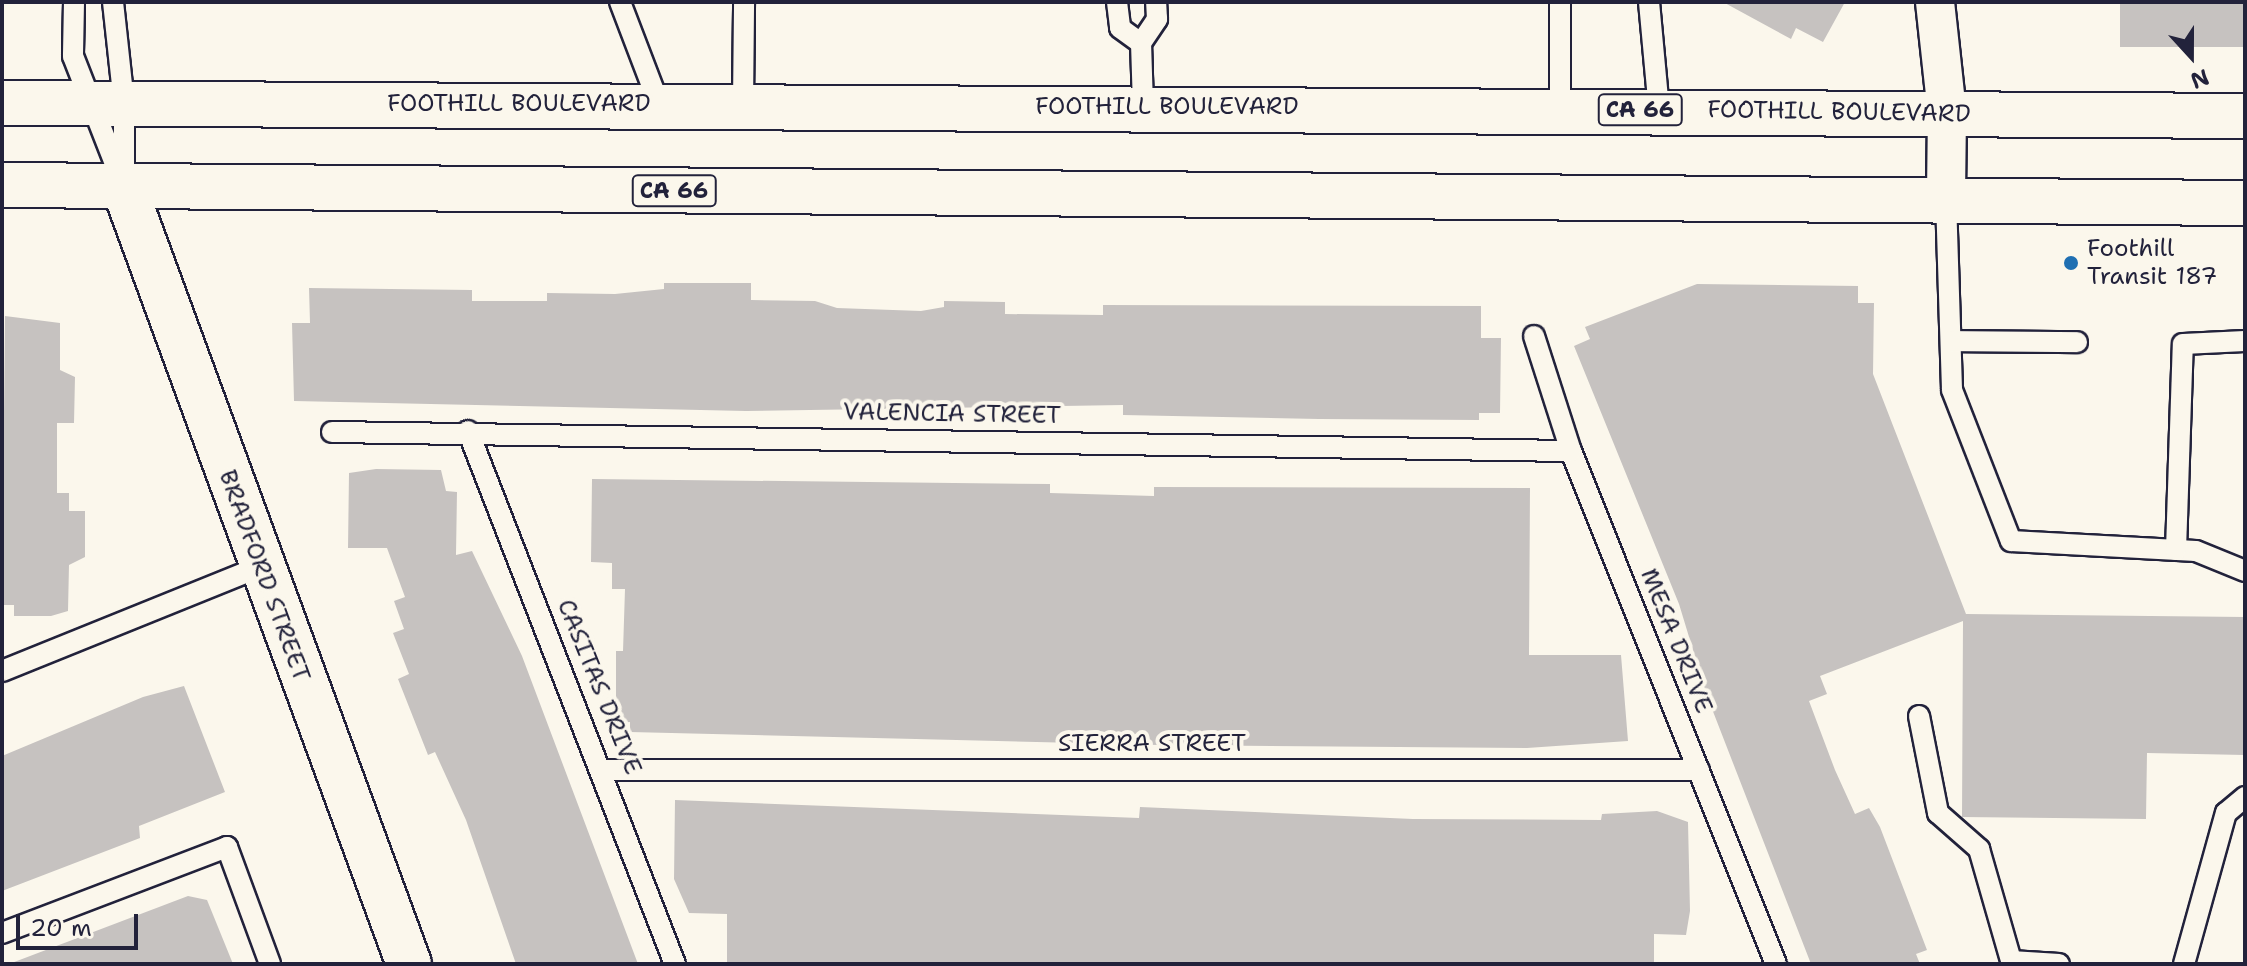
<!DOCTYPE html>
<html>
<head>
<meta charset="utf-8">
<style>
	body { margin:0 }
	#map { position:relative; width:2247px; height:966px; overflow:hidden; background:#fbf7ec; font-family:"Shantell Sans",sans-serif }
	div>[style] { position:absolute }
	.building>* { inset:0; background:#c6c2c0; transform-origin:0 0 }
	.roads { filter:drop-shadow(2px 0 #22223b) drop-shadow(-2px 0 #22223b) drop-shadow(0 2px #22223b) drop-shadow(0 -2px #22223b) }
	.service>* { height:20px; margin:-10px; padding:0 10px; transform-origin:10px; border-radius:10px; background:#fbf7ec }
	.minor>* { height:38px; margin:-19px; padding:0 19px; transform-origin:19px; border-radius:19px; background:#fbf7ec }
	.tertiary>* { height:44px; margin:-22px; padding:0 22px; transform-origin:22px; border-radius:22px; background:#fbf7ec }
	.primary>* { height:44px; margin:-22px; padding:0 22px; transform-origin:22px; border-radius:22px; background:#fbf7ec }
	.dots>* { width:22px; height:22px; translate:-50% -50%; box-sizing:border-box; border:4px solid #fbf7ec; border-radius:50% }
	span { translate:-50% -50%; white-space:nowrap; text-align:center; line-height:1.15; -webkit-text-stroke:8px #fbf7ec; paint-order:stroke }
	.shield-label span { padding:2px 6px; background:#fbf7ec; border:2px solid; border-radius:6px; -webkit-text-stroke-width:0 }
	.shield-label { font-size:22px; color:#22223b; font-weight:700 }
	.street-label { font-size:24px; color:#22223b }
	.poi-label { font-size:24px; color:#22223b }
	.left { translate:0 -50%; text-align:left }
	.frame { position:absolute; inset:0; border:4px solid #22223b; pointer-events:none }
	.north { position:absolute; left:2151px; top:16px; width:80px; height:80px; -webkit-text-stroke:6px #fbf7ec; paint-order:stroke; rotate:159deg; font-size:22px; font-weight:700; line-height:32px; text-align:center; color:#22223b }
	.north::after { content:''; display:block; margin:auto; width:28px; height:36px; background:#22223b; clip-path:polygon(50% 0,100% 100%,50% 72%,0 100%) }
	.scale { position:absolute; left:16px; top:914px; width:122px; height:36px; box-sizing:border-box; border:4px solid #22223b; border-top:0; padding-left:10px; font-size:24px; line-height:28px; white-space:nowrap; color:#22223b; -webkit-text-stroke:6px #fbf7ec; paint-order:stroke }
</style>
</head>
<body>
<div id="map">
	<div class="building">
		<div style="clip-path:polygon(1723px 2px,1845px 2px,1823px 42px,1796px 28px,1791px 39px)"></div>
		<div style="left:2120px;top:2px;width:125px;height:45px"></div>
		<div style="clip-path:polygon(664px 283px,751px 283px,751px 300px,815px 301px,837px 308px,921px 311px,944px 307px,944px 301px,1005px 302px,1005px 314px,1103px 315px,1103px 305px,1481px 306px,1481px 338px,1501px 338px,1500px 413px,1479px 413px,1479px 420px,1319px 419px,1123px 415px,1123px 405px,746px 411px,294px 401px,292px 323px,310px 323px,309px 288px,472px 290px,472px 301px,547px 301px,547px 293px,615px 294px,664px 289px)"></div>
		<div style="clip-path:polygon(1697px 284px,1858px 286px,1858px 303px,1874px 303px,1873px 374px,1966px 614px,2245px 617px,2245px 755px,2147px 753px,2146px 819px,1962px 817px,1963px 621px,1820px 676px,1827px 694px,1809px 701px,1835px 770px,1855px 814px,1869px 808px,1880px 827px,1927px 950px,1916px 954px,1920px 964px,1811px 964px,1707px 696px,1679px 604px,1574px 346px,1590px 339px,1585px 327px)"></div>
		<div style="clip-path:polygon(5px 316px,60px 323px,60px 370px,75px 377px,74px 423px,57px 423px,57px 493px,69px 493px,69px 511px,85px 511px,85px 557px,69px 565px,68px 611px,51px 616px,14px 616px,14px 605px,2px 605px)"></div>
		<div style="clip-path:polygon(376px 469px,441px 470px,446px 491px,457px 492px,456px 555px,472px 551px,522px 656px,638px 964px,516px 964px,466px 820px,435px 752px,428px 755px,398px 679px,409px 674px,393px 633px,404px 629px,394px 601px,405px 597px,387px 548px,348px 548px,349px 473px)"></div>
		<div style="clip-path:polygon(592px 479px,1050px 484px,1050px 493px,1154px 496px,1154px 487px,1530px 488px,1529px 655px,1621px 655px,1628px 741px,1527px 748px,1159px 745px,630px 732px,630px 722px,616px 723px,616px 651px,623px 651px,625px 589px,612px 589px,612px 563px,591px 562px)"></div>
		<div style="clip-path:polygon(184px 686px,225px 792px,139px 826px,140px 838px,2px 891px,2px 756px,143px 697px)"></div>
		<div style="clip-path:polygon(675px 800px,1139px 818px,1140px 807px,1413px 819px,1601px 820px,1602px 814px,1657px 811px,1688px 822px,1690px 911px,1686px 935px,1654px 934px,1654px 964px,727px 964px,727px 914px,689px 913px,674px 879px)"></div>
		<div style="clip-path:polygon(188px 896px,207px 900px,233px 964px,9px 964px)"></div>
	</div>
	<div class="roads">
		<div class="service">
			<div style="left:74px;top:2px;width:54px;rotate:91.1deg"></div>
			<div style="left:73px;top:56px;width:141px;rotate:68.7deg"></div>
			<div style="left:113px;top:2px;width:102px;rotate:83.8deg"></div>
			<div style="left:124px;top:103px;width:76px;rotate:90deg"></div>
			<div style="left:620px;top:2px;width:109px;rotate:69.1deg"></div>
			<div style="left:1117px;top:2px;width:26px;rotate:83deg"></div>
			<div style="left:1120px;top:28px;width:26px;rotate:36deg"></div>
			<div style="left:1649px;top:2px;width:108px;rotate:84.7deg"></div>
			<div style="left:743px;top:104px;width:102px;rotate:-89.4deg"></div>
			<div style="left:1143px;top:106px;width:63px;rotate:-91.8deg"></div>
			<div style="left:1141px;top:43px;width:29px;rotate:-56deg"></div>
			<div style="left:1157px;top:19px;width:17px;rotate:-93deg"></div>
			<div style="left:1560px;top:109px;width:107px;rotate:-90deg"></div>
			<div style="left:1946px;top:199px;width:191px;rotate:88.2deg"></div>
			<div style="left:1952px;top:390px;width:162px;rotate:68.7deg"></div>
			<div style="left:2011px;top:541px;width:185px;rotate:3.1deg"></div>
			<div style="left:2196px;top:551px;width:53px;rotate:22.2deg"></div>
			<div style="left:1534px;top:336px;width:121px;rotate:72.2deg"></div>
			<div style="left:1571px;top:451px;width:552px;rotate:68.22deg"></div>
			<div style="left:1951px;top:341px;width:126px;rotate:0.5deg"></div>
			<div style="left:468px;top:431px;width:572px;rotate:68.78deg"></div>
			<div style="left:332px;top:432px;width:1239px;rotate:0.88deg"></div>
			<div style="left:2176px;top:550px;width:206px;rotate:-88.1deg"></div>
			<div style="left:2183px;top:344px;width:62px;rotate:-2.8deg"></div>
			<div style="left:2px;top:671px;width:278px;rotate:-22deg"></div>
			<div style="left:1919px;top:716px;width:99px;rotate:78.9deg"></div>
			<div style="left:1938px;top:813px;width:55px;rotate:41.3deg"></div>
			<div style="left:1979px;top:849px;width:120px;rotate:74deg"></div>
			<div style="left:605px;top:770px;width:1094px"></div>
			<div style="left:2px;top:933px;width:241px;rotate:-20.9deg"></div>
			<div style="left:227px;top:847px;width:125px;rotate:69.8deg"></div>
			<div style="left:2011px;top:961px;width:48px;rotate:3.6deg"></div>
			<div style="left:2184px;top:964px;width:157px;rotate:-74.5deg"></div>
			<div style="left:2226px;top:813px;width:25px;rotate:-40deg"></div>
		</div>
		<div class="minor">
			<div style="left:1935px;top:2px;width:112px;rotate:83.8deg"></div>
			<div style="left:1947px;top:113px;width:86px;rotate:90.7deg"></div>
		</div>
		<div class="tertiary">
			<div style="left:124px;top:187px;width:828px;rotate:69.86deg"></div>
		</div>
		<div class="primary">
			<div style="left:2px;top:103px;width:2243px;rotate:0.33deg"></div>
			<div style="left:2px;top:185px;width:2243px;rotate:0.46deg"></div>
		</div>
	</div>
	<div class="dots">
		<div style="left:2071px;top:263px;background:#1f6fb2"></div>
	</div>
	<div class="shield-label">
		<span style="left:1640px;top:110px">CA 66</span>
		<span style="left:674px;top:191px">CA 66</span>
	</div>
	<div class="street-label">
		<span style="left:519px;top:104px">FOOTHILL BOULEVARD</span>
		<span style="left:1167px;top:107px">FOOTHILL BOULEVARD</span>
		<span style="left:1839px;top:112px;rotate:1deg">FOOTHILL BOULEVARD</span>
		<span style="left:952px;top:414px;rotate:1deg">VALENCIA STREET</span>
		<span style="left:264px;top:576px;rotate:70deg">BRADFORD STREET</span>
		<span style="left:1676px;top:641px;rotate:68deg">MESA DRIVE</span>
		<span style="left:599px;top:687px;rotate:68deg">CASITAS DRIVE</span>
		<span style="left:1152px;top:744px">SIERRA STREET</span>
	</div>
	<div class="poi-label">
		<span class="left" style="left:2087px;top:263px">Foothill<br>Transit 187</span>
	</div>
	<div class="frame"></div>
	<div class="north">N</div>
	<div class="scale">20 m</div>
</div>
</body>
</html>
